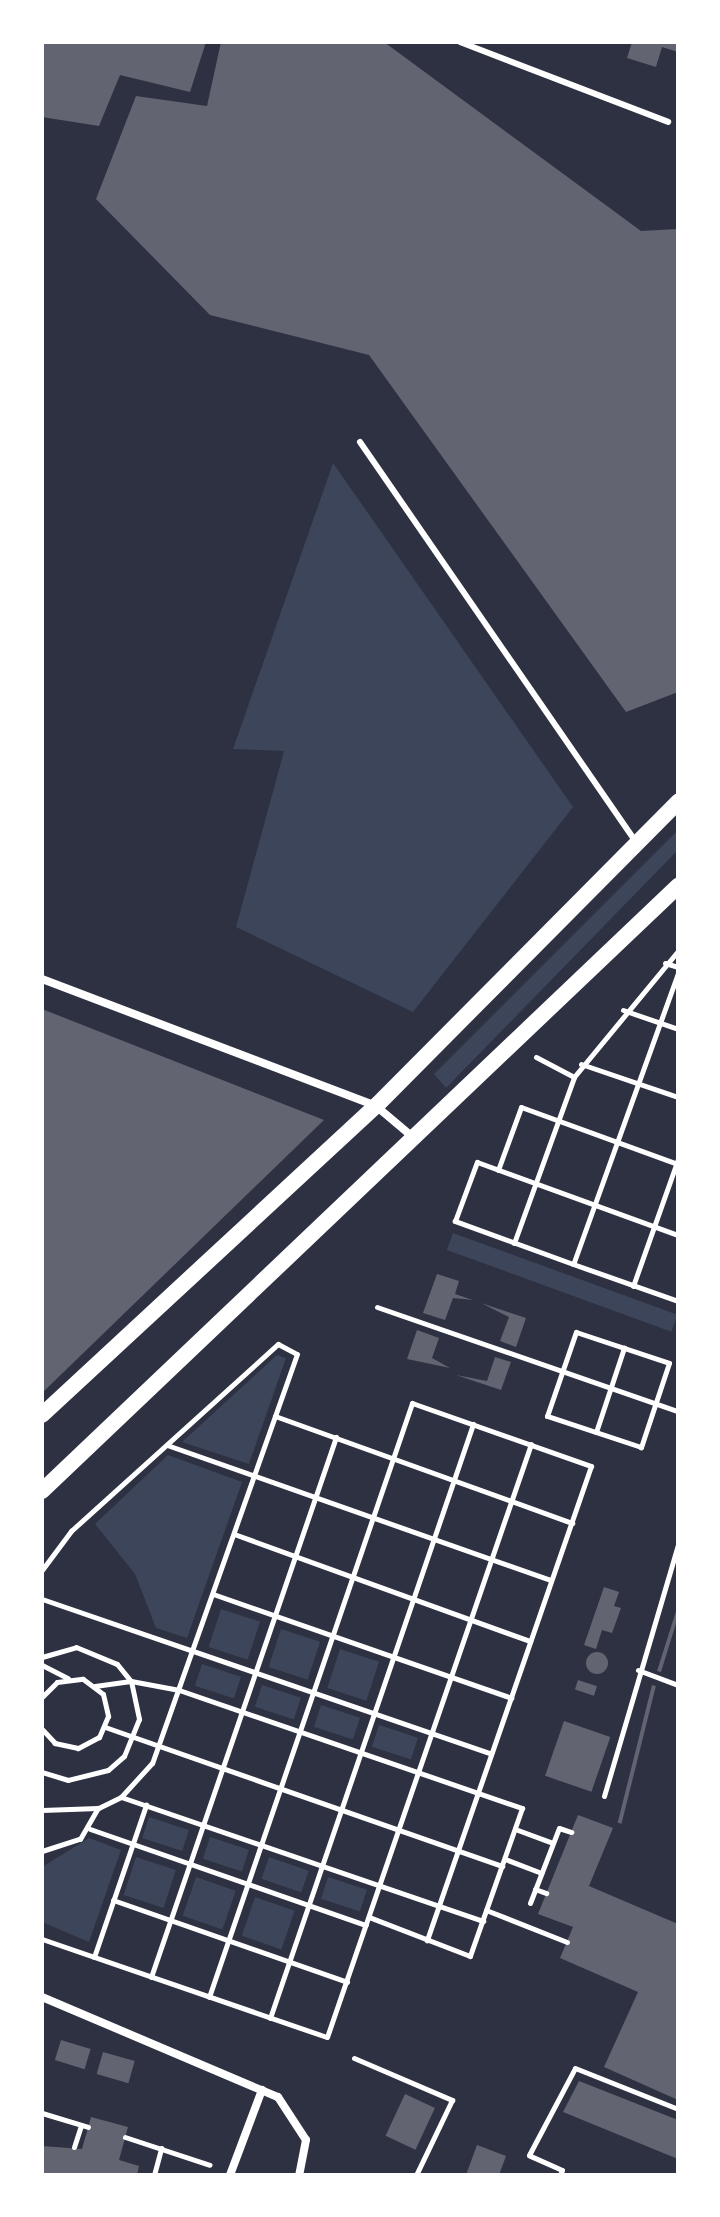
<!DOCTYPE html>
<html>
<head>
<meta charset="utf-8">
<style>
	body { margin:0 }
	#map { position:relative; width:720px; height:2217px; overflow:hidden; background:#2d3142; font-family:"DejaVu Sans",sans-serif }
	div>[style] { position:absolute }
	.green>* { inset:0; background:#3c4559; transform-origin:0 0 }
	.building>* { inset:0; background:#626471; transform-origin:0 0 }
	.round { border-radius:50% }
	.path>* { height:5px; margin:-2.5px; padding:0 2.5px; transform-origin:2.5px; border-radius:2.5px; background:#fff }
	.service>* { height:6px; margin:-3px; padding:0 3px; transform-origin:3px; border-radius:3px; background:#fff }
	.minor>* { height:8px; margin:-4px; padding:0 4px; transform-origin:4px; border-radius:4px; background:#fff }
	.secondary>* { height:16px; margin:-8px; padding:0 8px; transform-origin:8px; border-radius:8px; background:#fff }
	span { translate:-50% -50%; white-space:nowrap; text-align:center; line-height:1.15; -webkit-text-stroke:6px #fff; paint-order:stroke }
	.frame { position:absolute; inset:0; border:44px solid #fff; pointer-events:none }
</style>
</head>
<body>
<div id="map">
	<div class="green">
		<div style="clip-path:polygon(333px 463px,573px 807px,413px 1012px,236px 927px,284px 751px,233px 749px)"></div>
		<div style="clip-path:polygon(678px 830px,678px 850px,446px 1088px,434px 1074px)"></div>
		<div style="left:453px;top:1233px;width:239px;height:18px;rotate:20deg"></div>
		<div style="clip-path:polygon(277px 1355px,286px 1358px,249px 1464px,182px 1442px)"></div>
		<div style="clip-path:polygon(168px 1455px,242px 1482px,187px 1638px,156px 1628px,135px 1574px,95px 1524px)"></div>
		<div style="left:221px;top:1609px;width:41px;height:40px;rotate:18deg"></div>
		<div style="left:281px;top:1629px;width:41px;height:40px;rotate:18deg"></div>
		<div style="left:340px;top:1649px;width:41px;height:41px;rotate:18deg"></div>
		<div style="left:202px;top:1664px;width:41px;height:23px;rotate:18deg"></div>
		<div style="left:262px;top:1685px;width:41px;height:23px;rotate:18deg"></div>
		<div style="left:321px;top:1705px;width:41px;height:23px;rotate:18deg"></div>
		<div style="left:379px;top:1725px;width:41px;height:23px;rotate:18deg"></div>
		<div style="left:149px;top:1817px;width:42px;height:22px;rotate:18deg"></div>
		<div style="left:210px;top:1837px;width:41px;height:23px;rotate:18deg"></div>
		<div style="clip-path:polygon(89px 1838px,121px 1850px,89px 1942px,42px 1922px,42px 1867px)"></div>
		<div style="left:136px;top:1857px;width:42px;height:40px;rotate:18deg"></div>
		<div style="left:269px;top:1857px;width:42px;height:23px;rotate:19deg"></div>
		<div style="left:196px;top:1877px;width:42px;height:41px;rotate:19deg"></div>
		<div style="left:328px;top:1877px;width:41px;height:23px;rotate:18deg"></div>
		<div style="left:255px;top:1897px;width:42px;height:41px;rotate:19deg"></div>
	</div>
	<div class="building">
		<div style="clip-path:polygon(42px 42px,206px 42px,190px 92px,120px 75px,99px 126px,42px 117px)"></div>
		<div style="clip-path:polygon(221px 42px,384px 42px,641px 231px,678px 229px,678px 692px,626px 712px,369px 355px,210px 315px,96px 199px,136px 96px,207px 106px)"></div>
		<div style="clip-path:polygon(632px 42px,678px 42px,678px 52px,662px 47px,656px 67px,627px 58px)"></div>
		<div style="clip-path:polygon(42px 1009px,324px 1120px,42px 1393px)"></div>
		<div style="clip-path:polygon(437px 1274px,459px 1281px,455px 1294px,473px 1300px,453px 1298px,445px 1320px,423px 1313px)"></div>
		<div style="clip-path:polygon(481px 1303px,526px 1318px,516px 1347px,500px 1341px,509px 1317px)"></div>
		<div style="clip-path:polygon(417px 1330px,439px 1338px,432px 1358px,450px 1368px,407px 1359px)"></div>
		<div style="clip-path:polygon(495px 1357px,511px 1362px,501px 1390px,456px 1375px,487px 1381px)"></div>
		<div style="clip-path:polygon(604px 1587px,619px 1592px,614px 1606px,621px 1608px,612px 1633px,602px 1630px,596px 1649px,584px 1645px)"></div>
		<div style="clip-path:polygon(678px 1605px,678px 1617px,661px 1672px,657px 1671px)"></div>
		<div class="round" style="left:586px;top:1652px;width:22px;height:22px"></div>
		<div style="left:578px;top:1680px;width:20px;height:10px;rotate:18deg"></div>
		<div style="left:652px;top:1685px;width:4px;height:142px;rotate:14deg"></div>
		<div style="left:564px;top:1721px;width:49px;height:58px;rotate:19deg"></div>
		<div style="clip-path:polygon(578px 1815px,613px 1828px,589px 1886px,678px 1924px,678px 2100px,604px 2067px,638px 1992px,560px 1958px,573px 1927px,538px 1914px)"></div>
		<div style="left:61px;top:2040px;width:31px;height:21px;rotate:17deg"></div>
		<div style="left:103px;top:2052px;width:33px;height:23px;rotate:16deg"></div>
		<div style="clip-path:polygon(579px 2081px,678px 2120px,678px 2159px,563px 2112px)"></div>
		<div style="left:405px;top:2094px;width:33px;height:46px;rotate:25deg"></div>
		<div style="clip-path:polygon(91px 2117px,128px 2127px,119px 2160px,139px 2166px,137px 2175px,42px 2175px,42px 2146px,82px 2149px)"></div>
		<div style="clip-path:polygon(477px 2145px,506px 2156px,499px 2175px,466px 2175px)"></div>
	</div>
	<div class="path">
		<div style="left:665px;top:963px;width:14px;rotate:17deg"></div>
		<div style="left:678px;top:973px;width:309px;rotate:109.8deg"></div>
		<div style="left:573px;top:1264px;width:111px;rotate:19.4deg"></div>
		<div style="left:623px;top:1010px;width:58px;rotate:19.1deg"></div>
		<div style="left:536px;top:1057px;width:43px;rotate:27.8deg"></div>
		<div style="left:581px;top:1064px;width:102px;rotate:18.8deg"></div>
		<div style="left:498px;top:1170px;width:67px;rotate:-69.9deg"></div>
		<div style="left:521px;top:1107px;width:167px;rotate:20deg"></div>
		<div style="left:514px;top:1243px;width:177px;rotate:-70.1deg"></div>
		<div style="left:574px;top:1077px;width:163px;rotate:-50.5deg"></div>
		<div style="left:573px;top:1264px;width:126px;rotate:-160deg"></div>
		<div style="left:455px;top:1221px;width:63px;rotate:-69.6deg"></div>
		<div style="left:477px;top:1162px;width:214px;rotate:20deg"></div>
		<div style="left:633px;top:1286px;width:135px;rotate:-70.5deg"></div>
		<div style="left:377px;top:1307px;width:318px;rotate:19.1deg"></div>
		<div style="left:576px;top:1332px;width:98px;rotate:18.4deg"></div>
		<div style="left:669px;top:1363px;width:89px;rotate:108.4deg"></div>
		<div style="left:641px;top:1447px;width:99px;rotate:-161.7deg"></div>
		<div style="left:547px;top:1416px;width:89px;rotate:-71deg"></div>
		<div style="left:275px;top:1416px;width:316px;rotate:19.8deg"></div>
		<div style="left:596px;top:1432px;width:89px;rotate:-71.6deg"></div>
		<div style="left:167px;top:1445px;width:407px;rotate:19.4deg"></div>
		<div style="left:234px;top:1534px;width:315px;rotate:19.9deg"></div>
		<div style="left:42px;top:1570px;width:49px;rotate:-53.4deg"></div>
		<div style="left:71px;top:1531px;width:279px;rotate:-42.1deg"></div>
		<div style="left:278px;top:1344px;width:21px;rotate:28deg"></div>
		<div style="left:297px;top:1354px;width:434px;rotate:109.5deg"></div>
		<div style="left:152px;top:1763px;width:46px;rotate:132.4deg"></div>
		<div style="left:121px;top:1797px;width:25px;rotate:154deg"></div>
		<div style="left:98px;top:1808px;width:56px;rotate:178deg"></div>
		<div style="left:213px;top:1594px;width:316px;rotate:19.2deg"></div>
		<div style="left:42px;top:1599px;width:475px;rotate:19deg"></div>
		<div style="left:42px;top:1657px;width:35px;rotate:-16deg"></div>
		<div style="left:76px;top:1647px;width:44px;rotate:22.5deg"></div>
		<div style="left:117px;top:1664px;width:22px;rotate:51deg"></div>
		<div style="left:131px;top:1681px;width:39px;rotate:78deg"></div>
		<div style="left:139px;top:1719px;width:40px;rotate:112deg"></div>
		<div style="left:124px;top:1756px;width:21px;rotate:139deg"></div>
		<div style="left:108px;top:1770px;width:41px;rotate:166deg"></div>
		<div style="left:68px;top:1780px;width:27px;rotate:-163deg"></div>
		<div style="left:42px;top:1665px;width:29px;rotate:27deg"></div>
		<div style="left:638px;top:1670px;width:43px;rotate:20.6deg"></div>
		<div style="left:95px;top:1686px;width:36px;rotate:-8deg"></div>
		<div style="left:131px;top:1681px;width:49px;rotate:10.6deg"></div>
		<div style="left:179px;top:1690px;width:363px;rotate:19deg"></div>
		<div style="left:522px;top:1808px;width:157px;rotate:109.4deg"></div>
		<div style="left:470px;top:1956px;width:108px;rotate:-158.9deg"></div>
		<div style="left:42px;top:1697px;width:21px;rotate:-45deg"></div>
		<div style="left:57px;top:1682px;width:26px;rotate:-7deg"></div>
		<div style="left:83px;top:1679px;width:25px;rotate:37deg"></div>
		<div style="left:103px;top:1694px;width:23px;rotate:77deg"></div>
		<div style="left:108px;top:1716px;width:23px;rotate:113deg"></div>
		<div style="left:99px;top:1737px;width:24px;rotate:152deg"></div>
		<div style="left:78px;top:1748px;width:24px;rotate:-168deg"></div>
		<div style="left:55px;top:1743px;width:19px;rotate:-133deg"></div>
		<div style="left:105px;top:1727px;width:421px;rotate:19.3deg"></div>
		<div style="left:604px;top:1796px;width:263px;rotate:-73.6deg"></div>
		<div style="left:121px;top:1797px;width:383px;rotate:18.9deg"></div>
		<div style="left:90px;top:1829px;width:292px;rotate:19.2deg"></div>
		<div style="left:515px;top:1829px;width:40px;rotate:20.2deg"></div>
		<div style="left:42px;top:1851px;width:40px;rotate:-18deg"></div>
		<div style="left:80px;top:1839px;width:36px;rotate:-60deg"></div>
		<div style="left:505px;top:1859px;width:39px;rotate:21deg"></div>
		<div style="left:535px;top:1889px;width:12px;rotate:20deg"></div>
		<div style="left:113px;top:1900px;width:248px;rotate:19.3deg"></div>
		<div style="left:530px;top:1903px;width:80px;rotate:-68.9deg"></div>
		<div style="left:559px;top:1828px;width:13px;rotate:18deg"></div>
		<div style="left:486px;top:1910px;width:87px;rotate:21.6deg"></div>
		<div style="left:42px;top:1939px;width:301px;rotate:19deg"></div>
		<div style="left:327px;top:2037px;width:627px;rotate:-71.02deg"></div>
		<div style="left:94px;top:1957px;width:161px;rotate:-71.1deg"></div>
		<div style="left:151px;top:1977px;width:571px;rotate:-71.09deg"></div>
		<div style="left:209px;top:1997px;width:628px;rotate:-71.13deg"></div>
		<div style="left:412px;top:1403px;width:190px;rotate:19.4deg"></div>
		<div style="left:591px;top:1466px;width:502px;rotate:109.09deg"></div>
		<div style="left:270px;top:2018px;width:628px;rotate:-71.13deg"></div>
		<div style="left:354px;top:2058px;width:107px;rotate:23.2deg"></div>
		<div style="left:452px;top:2100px;width:83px;rotate:115.6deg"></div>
		<div style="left:42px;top:2113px;width:48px;rotate:16.9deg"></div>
		<div style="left:125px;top:2137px;width:89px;rotate:18.2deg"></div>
		<div style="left:74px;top:2147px;width:23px;rotate:-72deg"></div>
		<div style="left:154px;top:2175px;width:28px;rotate:-75deg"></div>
		<div style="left:560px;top:2175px;width:5px;rotate:-68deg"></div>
		<div style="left:562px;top:2170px;width:36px;rotate:-156deg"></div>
		<div style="left:529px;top:2155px;width:98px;rotate:-62.1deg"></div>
		<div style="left:575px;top:2068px;width:111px;rotate:21.7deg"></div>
	</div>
	<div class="service">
		<div style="left:460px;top:42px;width:223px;rotate:21deg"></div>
		<div style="left:360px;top:442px;width:482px;rotate:55.4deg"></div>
	</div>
	<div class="minor">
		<div style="left:42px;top:979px;width:357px;rotate:20.8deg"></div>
		<div style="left:376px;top:1106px;width:50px;rotate:40.1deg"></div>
		<div style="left:42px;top:1997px;width:256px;rotate:23deg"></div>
		<div style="left:278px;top:2097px;width:51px;rotate:56.9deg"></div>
		<div style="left:306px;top:2140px;width:36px;rotate:101deg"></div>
		<div style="left:230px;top:2175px;width:91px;rotate:-69.4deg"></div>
	</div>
	<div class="secondary">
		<div style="left:42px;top:1415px;width:455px;rotate:-42.8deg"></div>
		<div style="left:376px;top:1106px;width:429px;rotate:-45.2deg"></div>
		<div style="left:42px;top:1491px;width:878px;rotate:-43.57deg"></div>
	</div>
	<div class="frame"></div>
</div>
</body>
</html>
